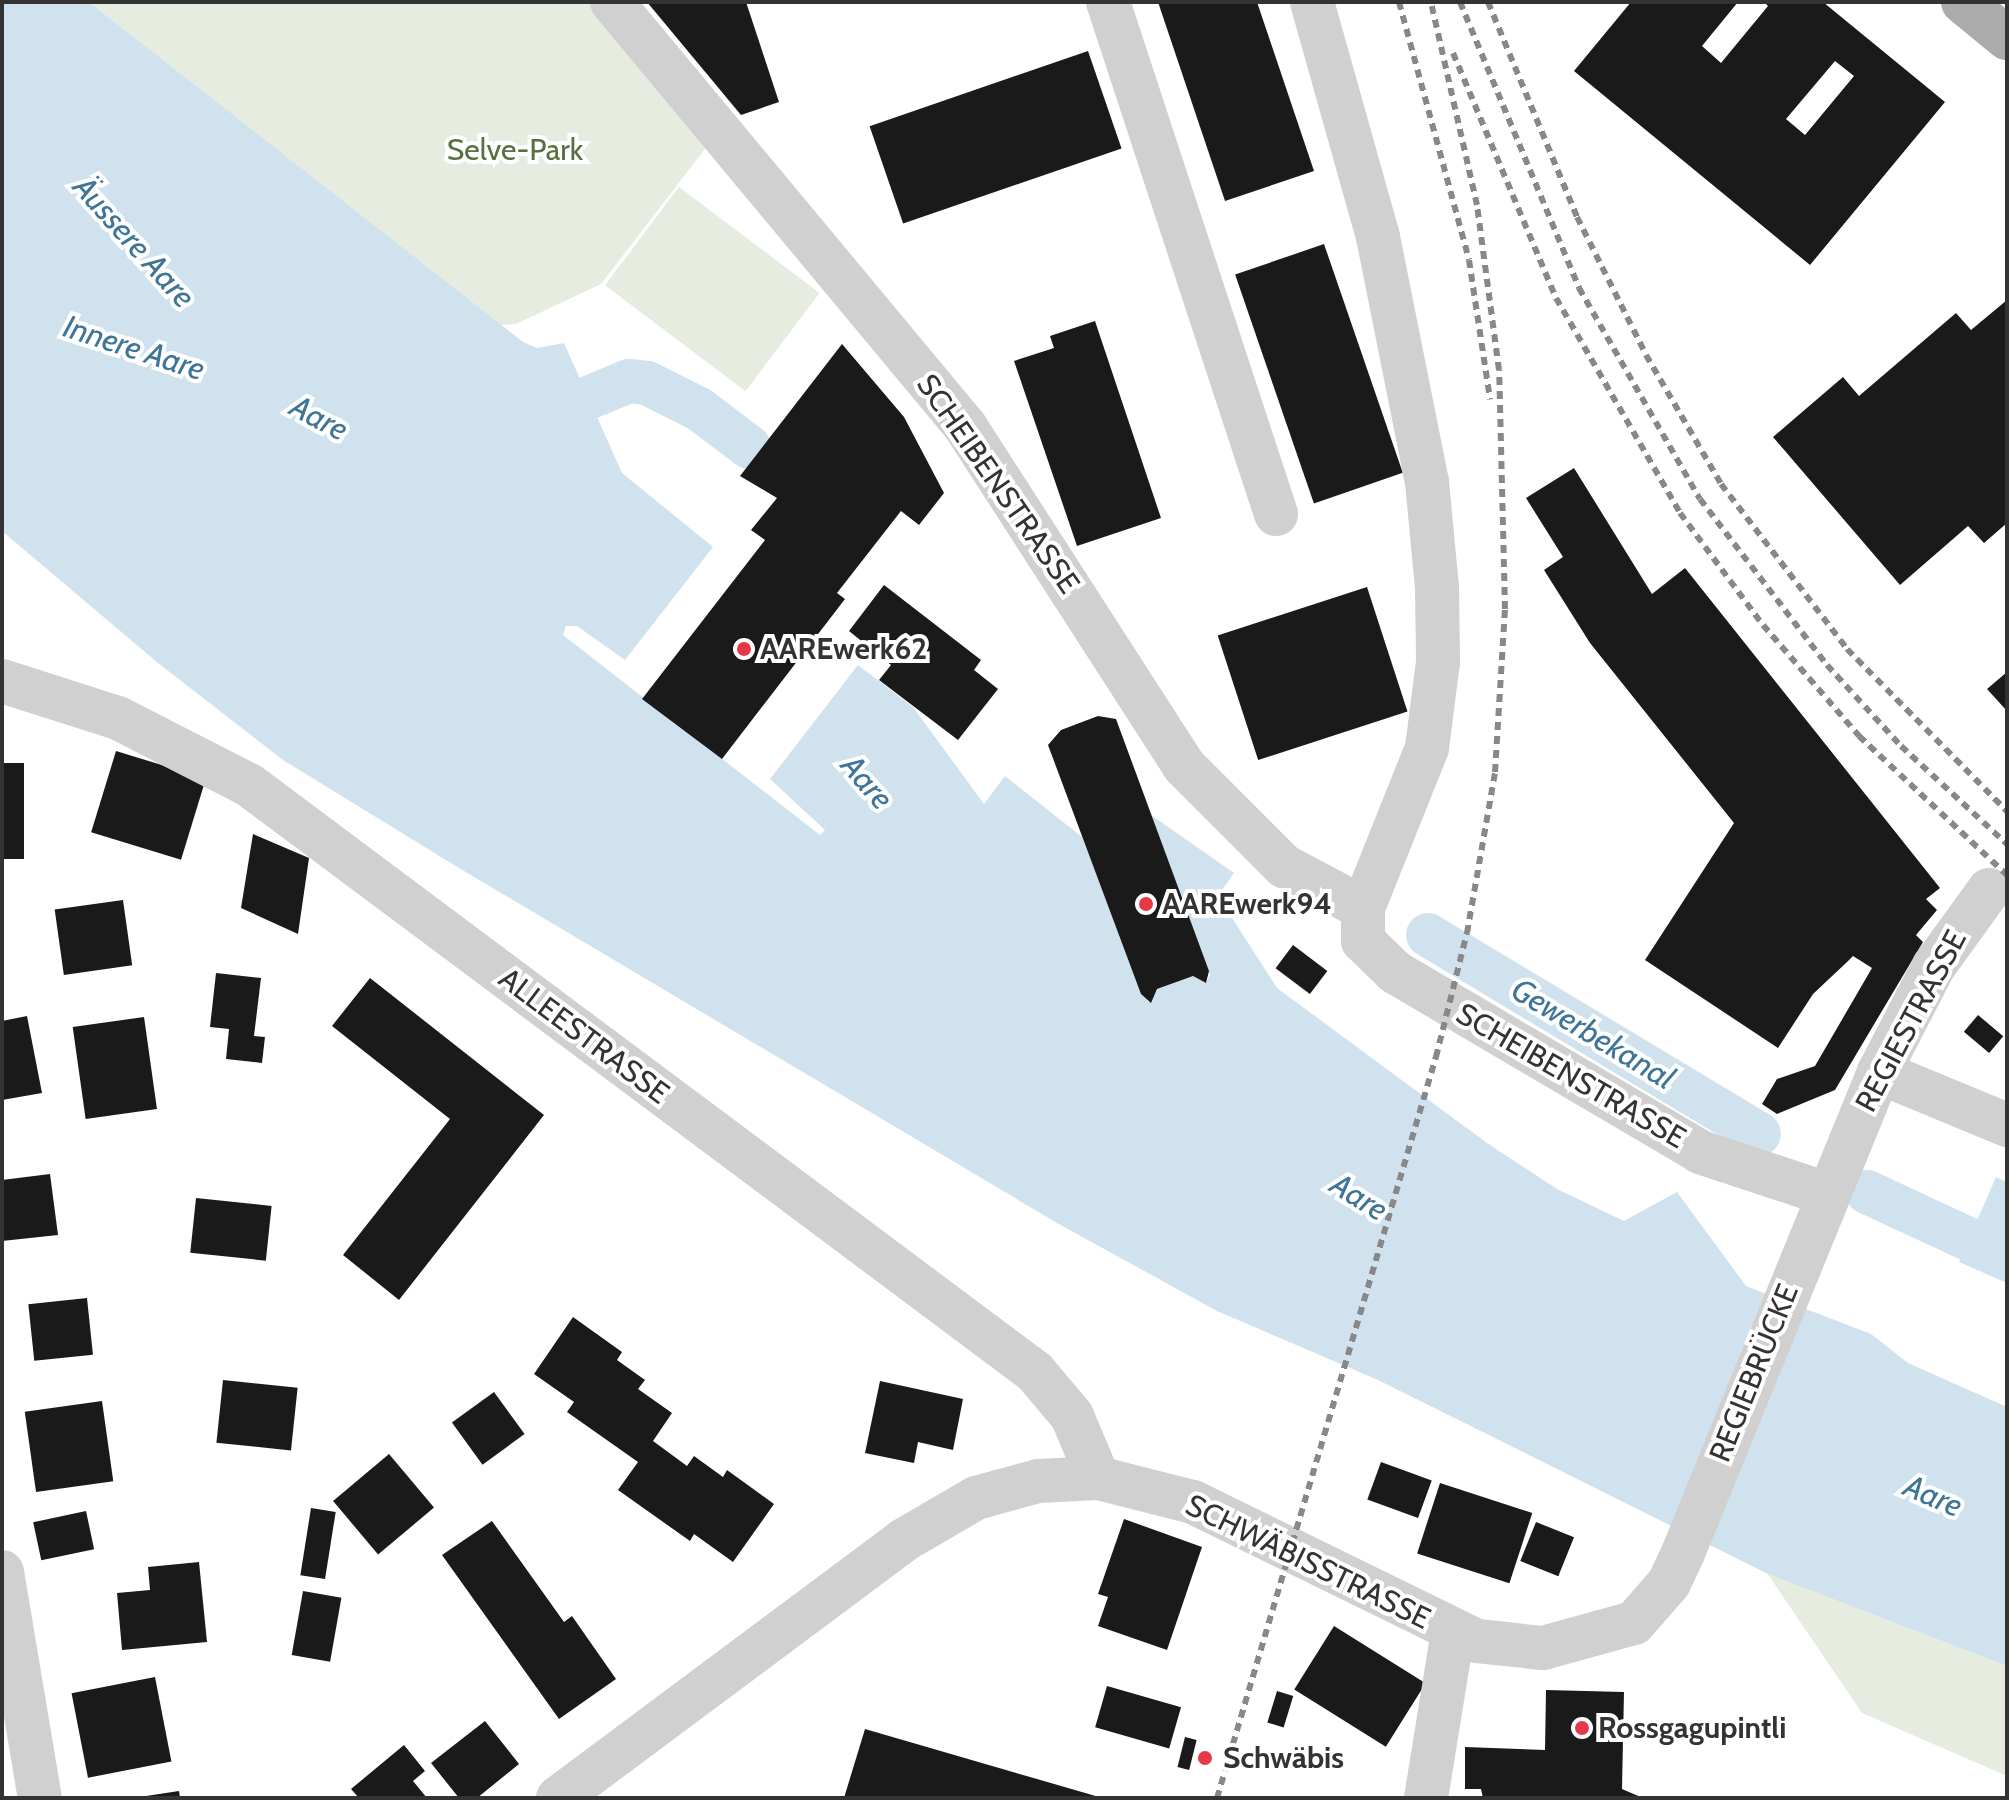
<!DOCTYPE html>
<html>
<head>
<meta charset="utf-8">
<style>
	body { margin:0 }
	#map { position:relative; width:2009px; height:1800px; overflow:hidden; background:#fff; font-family:Cabin,sans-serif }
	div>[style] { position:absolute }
	.green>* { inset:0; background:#e6ecdf; transform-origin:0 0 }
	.water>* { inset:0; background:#cfe2ee }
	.canal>* { height:44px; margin:-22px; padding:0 22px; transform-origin:22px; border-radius:22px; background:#cfe2ee }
	.building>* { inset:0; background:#1a1a1a; transform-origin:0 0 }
	.minor>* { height:44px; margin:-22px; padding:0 22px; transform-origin:22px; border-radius:22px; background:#d0d0d0 }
	.major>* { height:44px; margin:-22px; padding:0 22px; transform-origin:22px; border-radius:22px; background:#ababab }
	.rail>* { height:6px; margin-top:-3px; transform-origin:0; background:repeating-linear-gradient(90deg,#888 0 8px,transparent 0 14px) }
	.dots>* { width:22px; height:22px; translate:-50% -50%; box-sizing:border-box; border:4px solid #fff; border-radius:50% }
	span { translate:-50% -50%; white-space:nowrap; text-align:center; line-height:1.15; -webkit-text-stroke:8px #fff; paint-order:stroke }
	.park-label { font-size:30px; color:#56703f }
	.street-label { font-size:30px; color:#333 }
	.poi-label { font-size:30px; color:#333; font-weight:700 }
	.left { translate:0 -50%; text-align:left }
	.water-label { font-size:32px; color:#3f7597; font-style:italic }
	.frame { position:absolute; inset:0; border:4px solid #333; pointer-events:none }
</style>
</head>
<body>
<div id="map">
	<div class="green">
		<div style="clip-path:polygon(89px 2px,596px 2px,711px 141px,601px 284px,516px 324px,500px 325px)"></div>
		<div style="left:679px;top:187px;width:176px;height:123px;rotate:37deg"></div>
		<div style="clip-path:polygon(1767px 1573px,2007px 1666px,2007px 1776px,1862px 1713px)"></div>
	</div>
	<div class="water">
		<div style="clip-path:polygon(2px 2px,89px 2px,523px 342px,537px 348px,564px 343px,622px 473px,713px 547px,625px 660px,577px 626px,566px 626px,563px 635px,820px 835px,825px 830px,770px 779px,858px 665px,913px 707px,984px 804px,1005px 776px,1082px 837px,1148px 1002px,1157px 989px,1193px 976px,1206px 983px,1210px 975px,1151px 815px,1234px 873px,1218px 896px,1277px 988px,1487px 1143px,1557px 1189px,1624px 1221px,1677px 1192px,1746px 1286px,1871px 1334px,1908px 1363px,2007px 1407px,2007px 1666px,1766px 1573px,1378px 1380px,1217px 1311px,1057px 1223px,454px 865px,283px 760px,158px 663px,2px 531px)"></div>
		<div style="clip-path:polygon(1996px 1177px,2007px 1182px,2007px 1283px,1959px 1262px)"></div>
	</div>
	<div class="canal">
		<div style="left:588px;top:398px;width:44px;rotate:-22.5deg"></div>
		<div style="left:629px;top:381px;width:18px;rotate:6deg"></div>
		<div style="left:647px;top:383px;width:58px;rotate:26.6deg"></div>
		<div style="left:699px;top:409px;width:63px;rotate:37.2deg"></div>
		<div style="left:1428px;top:935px;width:386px;rotate:31deg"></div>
		<div style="left:1867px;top:1192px;width:154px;rotate:24.9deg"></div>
	</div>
	<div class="building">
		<div style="clip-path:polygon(647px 2px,746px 2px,779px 102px,741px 115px)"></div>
		<div style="clip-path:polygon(1158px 2px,1257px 2px,1314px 171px,1225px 201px)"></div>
		<div style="clip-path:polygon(evenodd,1631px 2px,1738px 2px,1702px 46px,1721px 63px,1768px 6px,1764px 2px,1823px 2px,1945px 102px,1810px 265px,1574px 71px,1631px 2px,1835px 61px,1854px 76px,1805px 135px,1786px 119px,1835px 61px)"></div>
		<div style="left:1088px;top:51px;width:103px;height:231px;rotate:71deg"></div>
		<div style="left:1324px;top:244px;width:242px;height:94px;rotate:71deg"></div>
		<div style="clip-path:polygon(2007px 300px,2007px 523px,1984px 543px,1968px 526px,1900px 585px,1773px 437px,1843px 377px,1859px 396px,1956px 313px,1971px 330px)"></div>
		<div style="clip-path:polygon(1095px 321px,1161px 518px,1077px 546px,1014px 361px,1054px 348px,1050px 336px)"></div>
		<div style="clip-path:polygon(842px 344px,904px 417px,944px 493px,919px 525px,901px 511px,837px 593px,845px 599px,722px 759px,642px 699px,765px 540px,751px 530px,777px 498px,740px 476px)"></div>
		<div style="clip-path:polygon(1574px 468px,1652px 594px,1685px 568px,1940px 888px,1926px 899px,1937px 910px,1916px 935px,1923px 942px,1835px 1090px,1777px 1114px,1762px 1104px,1777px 1079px,1815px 1066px,1872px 968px,1853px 956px,1846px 963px,1813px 994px,1778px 1048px,1645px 960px,1734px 823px,1590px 643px,1544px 570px,1563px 557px,1526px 498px)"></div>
		<div style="clip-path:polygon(884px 585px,981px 660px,974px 670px,998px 689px,958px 740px,879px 680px,891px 665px,849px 631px)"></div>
		<div style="left:1367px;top:587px;width:131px;height:157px;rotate:72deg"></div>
		<div style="clip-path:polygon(2007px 672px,2007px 711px,1987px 689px)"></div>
		<div style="clip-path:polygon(1098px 716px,1116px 719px,1209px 971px,1206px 983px,1193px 976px,1157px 989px,1151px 1003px,1141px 994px,1048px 745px,1061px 730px)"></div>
		<div style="left:116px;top:751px;width:94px;height:85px;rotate:17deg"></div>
		<div style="left:2px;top:763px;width:22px;height:96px"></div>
		<div style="clip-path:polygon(253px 834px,309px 858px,298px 934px,241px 908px)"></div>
		<div style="left:123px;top:900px;width:66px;height:69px;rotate:82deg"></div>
		<div style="left:1293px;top:945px;width:43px;height:29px;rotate:37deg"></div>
		<div style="clip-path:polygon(216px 973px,261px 978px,254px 1036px,265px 1037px,262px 1063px,226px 1059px,229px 1029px,210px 1027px)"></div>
		<div style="clip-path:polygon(370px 978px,544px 1115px,399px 1300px,343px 1255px,450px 1119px,332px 1026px)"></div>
		<div style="left:1978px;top:1015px;width:33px;height:22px;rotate:40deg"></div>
		<div style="clip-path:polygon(27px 1016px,42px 1093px,2px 1100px,2px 1021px)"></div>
		<div style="left:144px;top:1017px;width:93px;height:72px;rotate:82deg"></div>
		<div style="clip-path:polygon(50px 1174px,58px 1235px,2px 1241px,2px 1180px)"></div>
		<div style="left:196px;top:1198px;width:76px;height:55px;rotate:6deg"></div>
		<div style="left:87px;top:1298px;width:57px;height:59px;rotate:84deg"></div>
		<div style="clip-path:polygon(573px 1317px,622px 1352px,617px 1360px,645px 1380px,638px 1389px,672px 1413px,653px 1441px,687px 1466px,694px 1456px,723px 1477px,727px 1470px,774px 1504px,733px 1562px,694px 1534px,690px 1541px,618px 1490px,638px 1462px,567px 1412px,574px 1402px,534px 1374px)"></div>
		<div style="left:223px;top:1380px;width:75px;height:63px;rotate:6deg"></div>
		<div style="clip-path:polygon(880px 1381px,963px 1399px,953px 1450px,918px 1442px,914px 1463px,865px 1453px)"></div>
		<div style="left:494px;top:1392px;width:52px;height:52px;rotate:54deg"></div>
		<div style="left:102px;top:1401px;width:81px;height:78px;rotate:82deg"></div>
		<div style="left:389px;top:1454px;width:70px;height:73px;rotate:50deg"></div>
		<div style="left:1381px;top:1462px;width:54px;height:40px;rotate:20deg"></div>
		<div style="left:1440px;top:1483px;width:97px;height:74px;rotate:18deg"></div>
		<div style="left:311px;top:1508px;width:25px;height:68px;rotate:9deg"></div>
		<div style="left:86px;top:1511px;width:39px;height:54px;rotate:78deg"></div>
		<div style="clip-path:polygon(1124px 1519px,1202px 1547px,1167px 1650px,1098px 1626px,1108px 1597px,1098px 1594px)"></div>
		<div style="clip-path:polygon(492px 1521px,564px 1622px,572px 1616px,616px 1679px,559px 1719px,442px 1555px)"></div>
		<div style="left:1536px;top:1522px;width:41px;height:42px;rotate:22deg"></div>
		<div style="clip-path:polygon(199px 1562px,207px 1642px,122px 1650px,117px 1593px,150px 1590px,148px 1567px)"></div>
		<div style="left:303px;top:1591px;width:39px;height:65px;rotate:10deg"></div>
		<div style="left:1334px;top:1626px;width:108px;height:75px;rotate:32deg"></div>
		<div style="left:155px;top:1677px;width:86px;height:85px;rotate:79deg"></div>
		<div style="left:1107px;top:1686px;width:77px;height:43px;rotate:16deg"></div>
		<div style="clip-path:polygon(1546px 1690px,1624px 1692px,1622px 1789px,1643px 1798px,1483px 1798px,1481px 1789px,1465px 1789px,1465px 1747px,1545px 1750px)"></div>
		<div style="left:1277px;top:1691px;width:17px;height:33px;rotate:17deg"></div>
		<div style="clip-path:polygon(485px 1721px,519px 1764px,477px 1798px,459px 1798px,431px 1763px)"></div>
		<div style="clip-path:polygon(865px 1729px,1099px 1797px,1099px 1798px,844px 1798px)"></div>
		<div style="left:1185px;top:1737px;width:12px;height:31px;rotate:14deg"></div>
		<div style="clip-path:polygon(404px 1745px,425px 1771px,413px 1781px,427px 1798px,359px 1798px,351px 1789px)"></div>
		<div style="clip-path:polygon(179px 1791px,180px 1798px,146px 1798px,146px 1796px)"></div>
	</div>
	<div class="minor">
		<div style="left:612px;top:2px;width:552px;rotate:50.22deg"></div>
		<div style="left:965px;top:426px;width:404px;rotate:57.2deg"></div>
		<div style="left:1184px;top:766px;width:141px;rotate:45deg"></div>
		<div style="left:1284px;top:866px;width:89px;rotate:28deg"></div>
		<div style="left:1108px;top:2px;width:539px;rotate:71.83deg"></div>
		<div style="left:1312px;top:2px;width:244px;rotate:74.3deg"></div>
		<div style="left:1378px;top:237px;width:250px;rotate:78.7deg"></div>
		<div style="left:1427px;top:482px;width:106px;rotate:84.6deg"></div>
		<div style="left:1437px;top:588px;width:74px;rotate:89.2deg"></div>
		<div style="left:1438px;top:662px;width:87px;rotate:97.3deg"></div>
		<div style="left:1427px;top:748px;width:172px;rotate:111.8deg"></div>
		<div style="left:1363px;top:908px;width:33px;rotate:90deg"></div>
		<div style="left:1363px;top:941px;width:45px;rotate:44.1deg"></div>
		<div style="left:1395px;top:972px;width:354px;rotate:30.5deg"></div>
		<div style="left:1700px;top:1152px;width:134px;rotate:18.3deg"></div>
		<div style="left:2px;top:681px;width:122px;rotate:17.7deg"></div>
		<div style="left:118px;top:718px;width:147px;rotate:27.1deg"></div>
		<div style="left:249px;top:785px;width:981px;rotate:36.75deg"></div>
		<div style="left:1035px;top:1372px;width:57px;rotate:49.9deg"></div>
		<div style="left:1072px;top:1416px;width:67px;rotate:67.2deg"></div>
		<div style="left:1879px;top:1072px;width:139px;rotate:22.5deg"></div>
		<div style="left:2px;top:1572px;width:229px;rotate:80.5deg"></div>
		<div style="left:558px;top:1798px;width:432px;rotate:-36.7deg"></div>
		<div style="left:904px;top:1540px;width:83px;rotate:-30.3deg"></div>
		<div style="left:976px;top:1498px;width:64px;rotate:-15.3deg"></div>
		<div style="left:1038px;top:1481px;width:60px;rotate:-2.9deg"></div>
		<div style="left:1098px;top:1478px;width:98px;rotate:14.2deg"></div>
		<div style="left:1193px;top:1502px;width:316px;rotate:26.1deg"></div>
		<div style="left:1477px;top:1641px;width:66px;rotate:6.1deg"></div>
		<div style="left:1543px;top:1648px;width:94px;rotate:-15.4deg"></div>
		<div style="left:1634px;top:1623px;width:53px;rotate:-48.8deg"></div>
		<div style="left:1669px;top:1583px;width:33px;rotate:-65deg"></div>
		<div style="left:1683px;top:1553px;width:519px;rotate:-67.83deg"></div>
		<div style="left:1879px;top:1072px;width:119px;rotate:-62.6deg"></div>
		<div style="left:1934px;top:966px;width:94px;rotate:-54.1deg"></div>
		<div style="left:1426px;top:1798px;width:168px;rotate:-80.8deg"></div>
	</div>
	<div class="major">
		<div style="left:1963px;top:2px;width:57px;rotate:39.3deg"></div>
	</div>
	<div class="rail">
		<div style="left:1399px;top:2px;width:267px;rotate:74.8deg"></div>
		<div style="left:1469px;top:260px;width:141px;rotate:81.4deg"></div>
		<div style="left:1460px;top:2px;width:310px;rotate:67.4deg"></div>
		<div style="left:1579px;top:288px;width:243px;rotate:60.2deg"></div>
		<div style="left:1700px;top:499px;width:209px;rotate:52.6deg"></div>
		<div style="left:1827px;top:665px;width:110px;rotate:47.6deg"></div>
		<div style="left:1901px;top:746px;width:144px;rotate:42.8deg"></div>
		<div style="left:1488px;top:2px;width:233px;rotate:67.5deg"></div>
		<div style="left:1577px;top:217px;width:154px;rotate:63.4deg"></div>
		<div style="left:1646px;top:355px;width:149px;rotate:59.8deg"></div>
		<div style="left:1721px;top:484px;width:208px;rotate:52.6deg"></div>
		<div style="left:1847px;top:649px;width:228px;rotate:45.4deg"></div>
		<div style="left:1453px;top:53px;width:266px;rotate:67.2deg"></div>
		<div style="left:1556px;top:298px;width:248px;rotate:60deg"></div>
		<div style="left:1680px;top:513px;width:139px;rotate:53.5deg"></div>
		<div style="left:1763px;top:625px;width:147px;rotate:49.1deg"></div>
		<div style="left:1859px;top:736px;width:203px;rotate:43.2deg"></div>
		<div style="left:1217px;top:1798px;width:773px;rotate:-73.54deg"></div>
		<div style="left:1436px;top:1057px;width:128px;rotate:-76deg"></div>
		<div style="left:1467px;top:933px;width:163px;rotate:-80.1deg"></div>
		<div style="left:1495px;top:772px;width:163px;rotate:-86.5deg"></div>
		<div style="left:1505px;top:609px;width:239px;rotate:-91.4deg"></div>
		<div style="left:1499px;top:370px;width:166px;rotate:-97.6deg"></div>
		<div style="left:1477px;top:205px;width:208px;rotate:-102.8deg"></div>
	</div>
	<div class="dots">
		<div style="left:744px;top:649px;background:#e63946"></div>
		<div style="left:1146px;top:904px;background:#e63946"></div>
		<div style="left:1582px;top:1728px;background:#e63946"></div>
		<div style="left:1205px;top:1758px;background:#e63946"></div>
	</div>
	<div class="park-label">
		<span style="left:515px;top:150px">Selve-Park</span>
	</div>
	<div class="street-label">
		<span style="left:998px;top:484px;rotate:55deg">SCHEIBENSTRASSE</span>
		<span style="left:1911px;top:1021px;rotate:-62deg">REGIESTRASSE</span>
		<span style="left:584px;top:1036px;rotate:37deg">ALLEESTRASSE</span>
		<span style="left:1571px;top:1076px;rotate:30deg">SCHEIBENSTRASSE</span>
		<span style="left:1754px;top:1373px;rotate:-68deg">REGIEBRÜCKE</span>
		<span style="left:1308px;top:1562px;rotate:26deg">SCHWÄBISSTRASSE</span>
	</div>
	<div class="poi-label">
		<span class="left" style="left:760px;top:649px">AAREwerk62</span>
		<span class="left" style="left:1162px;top:904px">AAREwerk94</span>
		<span class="left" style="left:1598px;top:1728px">Rossgagupintli</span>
		<span class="left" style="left:1223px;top:1758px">Schwäbis</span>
	</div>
	<div class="water-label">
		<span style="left:134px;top:242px;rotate:48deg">Äussere Aare</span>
		<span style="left:134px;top:348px;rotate:18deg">Innere Aare</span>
		<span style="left:319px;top:418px;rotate:28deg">Aare</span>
		<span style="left:867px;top:782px;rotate:49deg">Aare</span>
		<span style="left:1593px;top:1034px;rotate:31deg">Gewerbekanal</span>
		<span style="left:1359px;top:1197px;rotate:32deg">Aare</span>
		<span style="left:1933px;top:1496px;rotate:23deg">Aare</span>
	</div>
	<div class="frame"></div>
</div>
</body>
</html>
